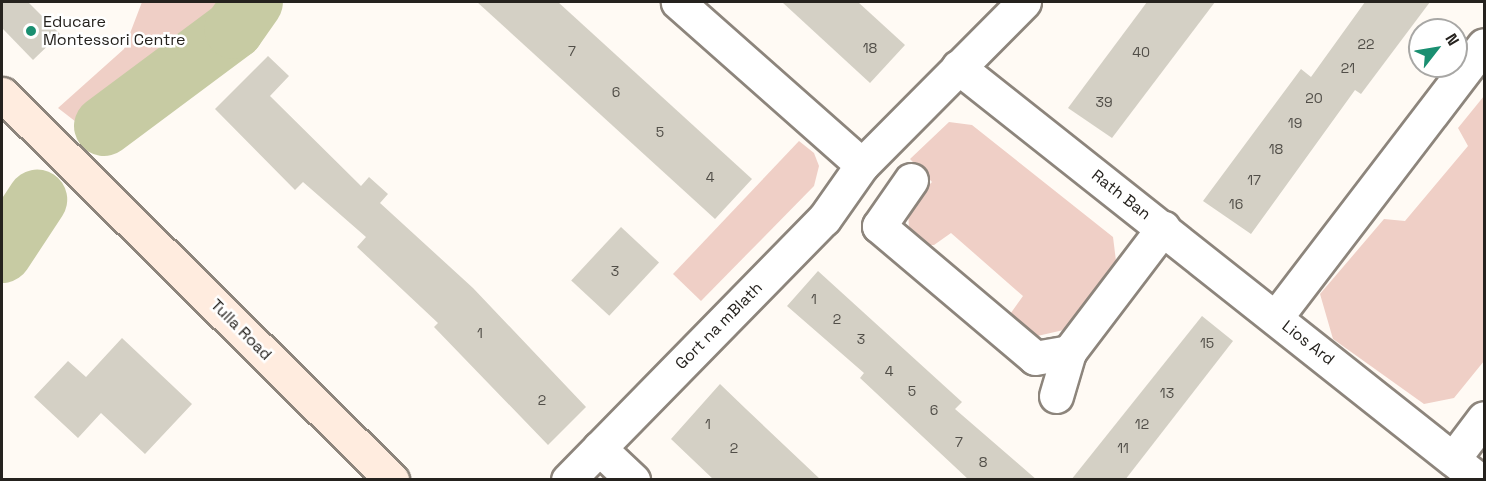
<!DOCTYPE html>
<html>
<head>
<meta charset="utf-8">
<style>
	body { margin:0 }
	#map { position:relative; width:1486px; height:481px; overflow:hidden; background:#fffaf4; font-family:"Space Grotesk",sans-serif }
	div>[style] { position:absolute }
	.green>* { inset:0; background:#efcfc6 }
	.river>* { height:60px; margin:-30px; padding:0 30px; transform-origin:30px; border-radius:30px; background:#c7cba3 }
	.building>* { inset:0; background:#d4d0c5; transform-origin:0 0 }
	.roads { filter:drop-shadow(2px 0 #8d857c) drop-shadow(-2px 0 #8d857c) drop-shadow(0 2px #8d857c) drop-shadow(0 -2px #8d857c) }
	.street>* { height:33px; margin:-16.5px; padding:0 16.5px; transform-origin:16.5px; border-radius:16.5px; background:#fff }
	.secondary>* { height:33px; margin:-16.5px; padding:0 16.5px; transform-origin:16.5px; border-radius:16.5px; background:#ffecdf }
	.dots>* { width:16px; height:16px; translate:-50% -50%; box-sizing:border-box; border:3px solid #fff; border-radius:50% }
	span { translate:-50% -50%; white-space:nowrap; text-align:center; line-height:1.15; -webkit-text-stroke:5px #fff; paint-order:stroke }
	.number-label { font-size:14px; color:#514e48 }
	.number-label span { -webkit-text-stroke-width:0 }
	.poi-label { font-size:16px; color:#25221e }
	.left { translate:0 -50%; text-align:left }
	.street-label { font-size:16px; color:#25221e }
	.frame { position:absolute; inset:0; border:3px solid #25221e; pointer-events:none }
	.north { position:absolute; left:1408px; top:18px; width:60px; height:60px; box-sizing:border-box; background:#fff; border:2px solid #a8a7a5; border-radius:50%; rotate:59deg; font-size:16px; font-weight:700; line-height:24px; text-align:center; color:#25221e }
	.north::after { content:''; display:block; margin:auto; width:21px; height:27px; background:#1a8f71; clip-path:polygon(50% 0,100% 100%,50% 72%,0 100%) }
</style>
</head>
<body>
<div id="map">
	<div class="green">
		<div style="clip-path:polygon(142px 2px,275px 2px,248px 42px,111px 149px,58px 108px,124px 49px)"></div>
		<div style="clip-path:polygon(1484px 96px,1484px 361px,1454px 398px,1424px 404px,1333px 339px,1320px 294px,1384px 219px,1405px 221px,1468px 146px,1458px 128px)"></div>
		<div style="clip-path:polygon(949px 122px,972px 125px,1113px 237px,1116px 261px,1068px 329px,1033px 337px,1008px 317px,1023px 296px,951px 233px,934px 245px,918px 245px,909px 230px,908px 206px,932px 182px,910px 159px)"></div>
		<div style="clip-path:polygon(799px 141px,814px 153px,819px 166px,814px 186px,701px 301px,673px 274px)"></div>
	</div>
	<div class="river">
		<div style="left:104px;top:126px;width:162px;rotate:-36.7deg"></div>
		<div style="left:234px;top:29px;width:33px;rotate:-55deg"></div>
		<div style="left:2px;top:253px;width:64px;rotate:-56.6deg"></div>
	</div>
	<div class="building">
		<div style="clip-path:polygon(2px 2px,28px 2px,60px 34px,33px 60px,2px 28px)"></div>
		<div style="clip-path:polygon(477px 2px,558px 2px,752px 179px,715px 219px)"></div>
		<div style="clip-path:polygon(782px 2px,858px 2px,905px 45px,870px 83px)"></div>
		<div style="clip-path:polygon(1147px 2px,1215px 2px,1112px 138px,1068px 108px)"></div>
		<div style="clip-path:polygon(1365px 2px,1430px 2px,1361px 94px,1355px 90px,1251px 234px,1203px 201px,1301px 69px,1311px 77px)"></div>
		<div style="clip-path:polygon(268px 56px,289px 76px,270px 96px,361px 186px,369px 177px,388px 194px,380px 203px,473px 288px,586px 407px,548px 445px,434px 327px,438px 323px,357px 247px,366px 237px,303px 182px,295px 190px,215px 109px)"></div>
		<div style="left:621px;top:227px;width:52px;height:73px;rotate:43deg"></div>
		<div style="clip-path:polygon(818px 271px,962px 402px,955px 409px,1037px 480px,969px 480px,860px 378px,864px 373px,787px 306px)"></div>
		<div style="clip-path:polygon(1202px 316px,1233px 341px,1125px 480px,1071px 480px)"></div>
		<div style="clip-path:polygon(122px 338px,192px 404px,145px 454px,101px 413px,78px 438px,34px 397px,68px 361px,86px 377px)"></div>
		<div style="clip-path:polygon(720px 384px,746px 409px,821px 480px,714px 480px,671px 439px)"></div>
	</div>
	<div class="roads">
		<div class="street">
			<div style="left:958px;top:67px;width:665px;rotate:38.4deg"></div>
			<div style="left:862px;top:165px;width:230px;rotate:-45.2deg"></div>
			<div style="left:911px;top:180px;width:56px;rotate:124.8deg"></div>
			<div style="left:879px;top:226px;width:204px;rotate:40.2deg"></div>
			<div style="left:1035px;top:358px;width:35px;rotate:-10deg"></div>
			<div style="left:1069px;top:352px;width:156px;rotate:-52.8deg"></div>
			<div style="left:1276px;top:317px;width:342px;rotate:-52.6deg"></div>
			<div style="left:1056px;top:396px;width:46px;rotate:-73.5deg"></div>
			<div style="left:599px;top:448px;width:47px;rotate:43.3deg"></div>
			<div style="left:1453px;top:459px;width:51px;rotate:-52.9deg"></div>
			<div style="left:568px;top:480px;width:366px;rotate:-45.6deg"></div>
			<div style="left:824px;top:219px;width:66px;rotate:-54.9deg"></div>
			<div style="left:862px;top:165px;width:246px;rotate:-138.5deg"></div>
		</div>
		<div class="secondary">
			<div style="left:2px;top:94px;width:549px;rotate:44.7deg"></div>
		</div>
	</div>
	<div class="dots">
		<div style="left:31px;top:31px;background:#1a8f71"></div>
	</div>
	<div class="number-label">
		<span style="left:1366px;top:44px">22</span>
		<span style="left:870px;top:48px">18</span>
		<span style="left:572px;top:51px">7</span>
		<span style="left:1141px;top:52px">40</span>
		<span style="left:1348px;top:68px">21</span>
		<span style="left:616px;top:92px">6</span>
		<span style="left:1314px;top:98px">20</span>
		<span style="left:1104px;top:102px">39</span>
		<span style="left:1295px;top:123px">19</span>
		<span style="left:660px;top:132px">5</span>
		<span style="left:1276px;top:149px">18</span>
		<span style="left:710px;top:177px">4</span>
		<span style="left:1254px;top:180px">17</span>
		<span style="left:1236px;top:204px">16</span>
		<span style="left:615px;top:271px">3</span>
		<span style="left:814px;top:299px">1</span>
		<span style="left:837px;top:319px">2</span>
		<span style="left:480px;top:333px">1</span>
		<span style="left:861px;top:339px">3</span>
		<span style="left:1207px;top:343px">15</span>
		<span style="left:889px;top:371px">4</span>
		<span style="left:912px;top:391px">5</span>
		<span style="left:1167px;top:393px">13</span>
		<span style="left:542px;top:400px">2</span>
		<span style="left:934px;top:410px">6</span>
		<span style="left:708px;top:424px">1</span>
		<span style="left:1142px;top:424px">12</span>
		<span style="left:959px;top:442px">7</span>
		<span style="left:734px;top:448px">2</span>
		<span style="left:1123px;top:448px">11</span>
		<span style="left:983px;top:462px">8</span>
	</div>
	<div class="poi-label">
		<span class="left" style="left:43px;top:31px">Educare<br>Montessori Centre</span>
	</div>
	<div class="street-label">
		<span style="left:1121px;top:195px;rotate:38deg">Rath Ban</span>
		<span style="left:719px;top:326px;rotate:-45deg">Gort na mBlath</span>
		<span style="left:241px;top:330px;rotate:45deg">Tulla Road</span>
		<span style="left:1308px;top:343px;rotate:38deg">Lios Ard</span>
	</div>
	<div class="frame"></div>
	<div class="north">N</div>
</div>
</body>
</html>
